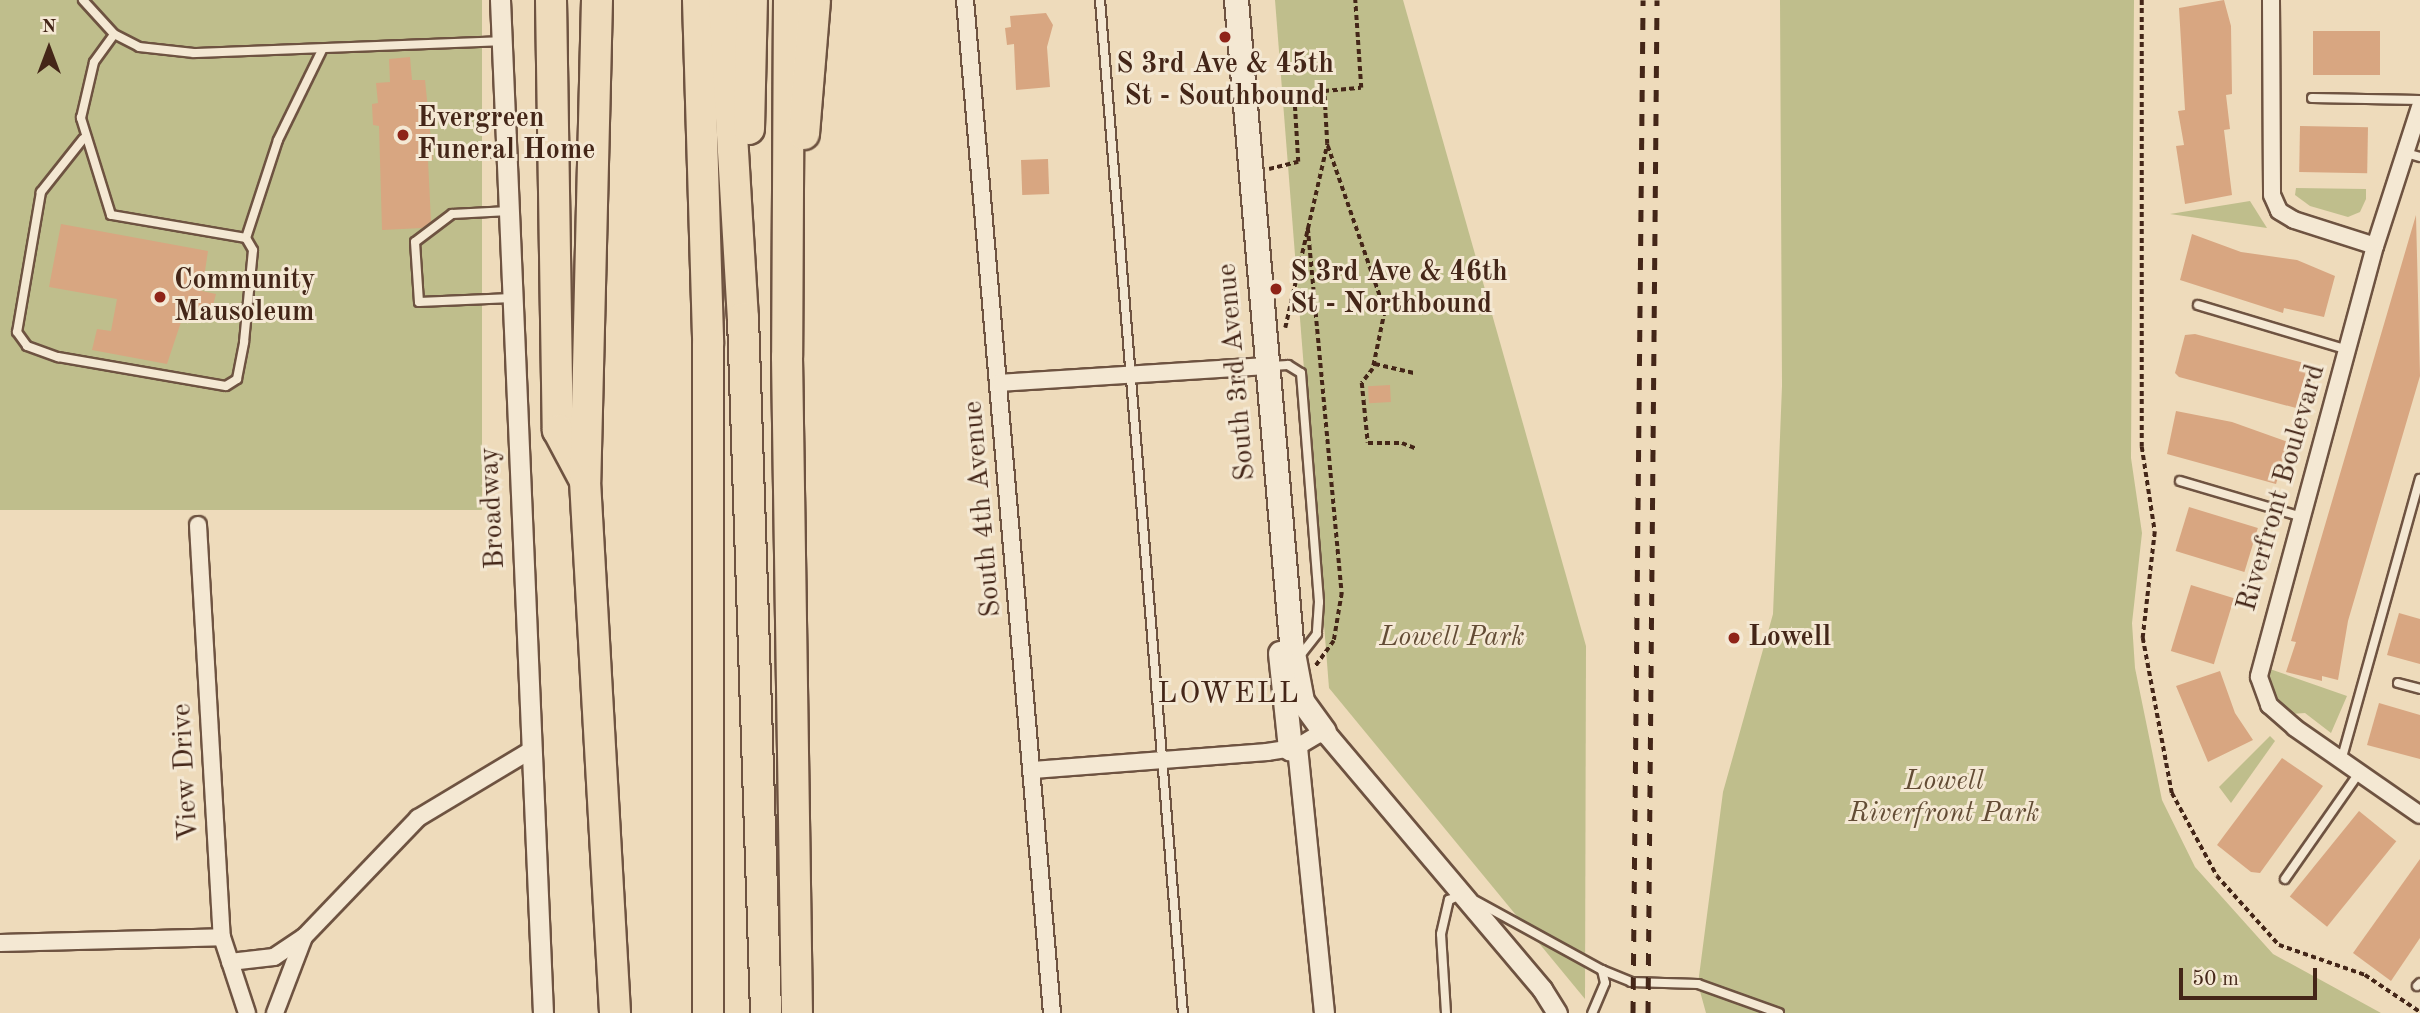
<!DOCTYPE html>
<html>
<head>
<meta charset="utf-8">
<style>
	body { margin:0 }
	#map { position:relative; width:2420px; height:1013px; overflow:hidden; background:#eedbbb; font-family:"Old Standard TT",serif }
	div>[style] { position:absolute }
	.green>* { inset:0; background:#bfbe8c; transform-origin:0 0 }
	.building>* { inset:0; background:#d8a681; transform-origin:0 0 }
	.path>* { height:3.5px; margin-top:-1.75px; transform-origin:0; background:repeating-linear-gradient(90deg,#442618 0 5px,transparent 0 8.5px) }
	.roads { filter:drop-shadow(2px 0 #6e5341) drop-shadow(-2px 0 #6e5341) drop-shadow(0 2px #6e5341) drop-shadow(0 -2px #6e5341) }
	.service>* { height:8px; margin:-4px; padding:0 4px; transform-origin:4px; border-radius:4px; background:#f4e8d3 }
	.minor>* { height:16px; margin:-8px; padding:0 8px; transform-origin:8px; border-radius:8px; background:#f4e8d3 }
	.tertiary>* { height:19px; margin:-9.5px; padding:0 9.5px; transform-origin:9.5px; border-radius:9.5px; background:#f4e8d3 }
	.secondary>* { height:23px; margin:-11.5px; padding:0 11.5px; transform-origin:11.5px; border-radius:11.5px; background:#f4e8d3 }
	.motorway>* { height:30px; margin:-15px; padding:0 15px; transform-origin:15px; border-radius:15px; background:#eedbbb }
	.rail>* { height:5px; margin-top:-2.5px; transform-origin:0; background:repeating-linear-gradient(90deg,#442618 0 12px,transparent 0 24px) }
	.dots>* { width:19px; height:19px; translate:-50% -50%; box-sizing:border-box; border:4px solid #f4e8d3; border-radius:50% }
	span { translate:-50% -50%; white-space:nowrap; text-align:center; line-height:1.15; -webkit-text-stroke:6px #f4e8d3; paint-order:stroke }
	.poi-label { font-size:28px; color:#442618; font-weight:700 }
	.left { translate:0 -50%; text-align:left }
	.street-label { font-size:28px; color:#442618 }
	.park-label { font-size:28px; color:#634c35; font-style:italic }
	.neighbourhood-label { font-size:30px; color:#442618; letter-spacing:2px }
	.north { position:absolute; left:14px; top:14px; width:70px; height:70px; -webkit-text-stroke:5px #f4e8d3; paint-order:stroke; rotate:0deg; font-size:19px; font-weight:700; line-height:28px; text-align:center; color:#442618 }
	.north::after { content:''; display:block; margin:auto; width:24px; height:32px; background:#442618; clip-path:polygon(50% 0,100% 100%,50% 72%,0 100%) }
	.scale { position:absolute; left:2179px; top:968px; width:138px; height:32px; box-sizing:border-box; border:4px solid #442618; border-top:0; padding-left:9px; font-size:21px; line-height:24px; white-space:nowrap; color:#442618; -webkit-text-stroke:5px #f4e8d3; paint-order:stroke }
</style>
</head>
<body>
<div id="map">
	<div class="green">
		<div style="left:0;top:0;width:482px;height:510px"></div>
		<div style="clip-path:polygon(1275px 0,1403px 0,1586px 646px,1585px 999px,1329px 688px)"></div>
		<div style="clip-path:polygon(1780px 0,2134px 0,2131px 458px,2142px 533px,2132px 623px,2135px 668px,2162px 800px,2195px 867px,2273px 954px,2381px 1013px,1706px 1013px,1698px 984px,1723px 792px,1773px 614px,1782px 386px)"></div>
		<div style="clip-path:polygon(2296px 188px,2366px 189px,2366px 199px,2360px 212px,2348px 217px,2310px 206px,2295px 195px)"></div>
		<div style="clip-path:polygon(2250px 201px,2267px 228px,2170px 214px)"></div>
		<div style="clip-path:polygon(2267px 668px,2347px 696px,2331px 733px,2305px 713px,2291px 714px,2278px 703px)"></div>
		<div style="clip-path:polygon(2270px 736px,2275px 741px,2231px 803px,2219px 787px)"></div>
	</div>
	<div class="building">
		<div style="clip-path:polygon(2224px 0,2231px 26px,2232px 94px,2226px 95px,2230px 129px,2224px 130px,2232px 195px,2185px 204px,2176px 146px,2184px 145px,2178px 111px,2185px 110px,2179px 8px)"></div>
		<div style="clip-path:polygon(1046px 13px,1053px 25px,1047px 47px,1050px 87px,1016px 90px,1014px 44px,1007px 45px,1005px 28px,1011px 27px,1010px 16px)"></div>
		<div style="left:2380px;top:31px;width:44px;height:67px;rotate:90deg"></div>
		<div style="clip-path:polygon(410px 57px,412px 80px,425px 80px,433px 160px,428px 160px,431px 222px,422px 228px,382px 230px,379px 126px,373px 125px,372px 104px,378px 103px,376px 83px,390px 82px,389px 59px)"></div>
		<div style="left:2300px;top:126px;width:68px;height:46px;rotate:1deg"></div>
		<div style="left:1048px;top:159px;width:35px;height:27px;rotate:88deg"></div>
		<div style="clip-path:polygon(2416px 215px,2420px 376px,2348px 621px,2338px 680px,2322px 676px,2322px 681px,2286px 672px,2296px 642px,2291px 641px)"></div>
		<div style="clip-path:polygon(61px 224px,208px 251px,202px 291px,216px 294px,209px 320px,183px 316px,167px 364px,92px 350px,97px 329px,111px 331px,117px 299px,49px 287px)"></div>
		<div style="clip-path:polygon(2192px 234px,2241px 252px,2297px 260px,2335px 276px,2324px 317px,2284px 308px,2283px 313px,2180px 280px)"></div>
		<div style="clip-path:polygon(2195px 334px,2308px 364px,2296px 408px,2179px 377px,2175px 373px,2185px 335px)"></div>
		<div style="left:1390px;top:385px;width:17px;height:22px;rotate:87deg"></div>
		<div style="clip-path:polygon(2176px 411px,2232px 422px,2288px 442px,2276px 484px,2167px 454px)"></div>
		<div style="left:2189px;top:507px;width:72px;height:46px;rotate:17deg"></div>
		<div style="left:2191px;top:585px;width:45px;height:69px;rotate:17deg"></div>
		<div style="clip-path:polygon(2399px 613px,2420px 619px,2420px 664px,2387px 655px)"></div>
		<div style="clip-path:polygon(2220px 671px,2235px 713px,2253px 740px,2208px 762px,2176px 686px)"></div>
		<div style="clip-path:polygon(2379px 703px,2420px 715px,2420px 759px,2367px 745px)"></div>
		<div style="clip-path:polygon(2282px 758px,2323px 786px,2260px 873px,2251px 872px,2217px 845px)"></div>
		<div style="left:2359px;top:811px;width:48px;height:110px;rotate:39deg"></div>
		<div style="clip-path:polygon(2420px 859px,2420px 938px,2391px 981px,2353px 953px)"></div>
	</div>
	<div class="path">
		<div style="left:2142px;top:0;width:447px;rotate:90deg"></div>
		<div style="left:2142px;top:447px;width:86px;rotate:81.3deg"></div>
		<div style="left:2155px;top:532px;width:107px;rotate:96.5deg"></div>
		<div style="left:2143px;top:638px;width:158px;rotate:79.4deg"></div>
		<div style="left:2172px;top:793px;width:94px;rotate:61.5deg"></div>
		<div style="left:2217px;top:876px;width:93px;rotate:48.1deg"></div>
		<div style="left:2279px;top:945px;width:91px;rotate:19.2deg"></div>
		<div style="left:2365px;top:975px;width:66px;rotate:33.9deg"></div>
		<div style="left:1328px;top:146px;width:175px;rotate:70.9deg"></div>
		<div style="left:1385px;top:311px;width:59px;rotate:101.7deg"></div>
		<div style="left:1373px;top:369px;width:18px;rotate:128deg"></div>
		<div style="left:1362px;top:383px;width:60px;rotate:84.3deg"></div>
		<div style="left:1368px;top:443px;width:34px"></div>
		<div style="left:1402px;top:443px;width:16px;rotate:22deg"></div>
		<div style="left:1269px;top:169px;width:30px;rotate:-14deg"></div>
		<div style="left:1298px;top:162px;width:68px;rotate:-93.4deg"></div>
		<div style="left:1294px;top:94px;width:30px;rotate:-6deg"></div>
		<div style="left:1308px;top:228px;width:367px;rotate:84.7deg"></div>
		<div style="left:1342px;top:593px;width:49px;rotate:99.5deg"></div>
		<div style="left:1334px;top:641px;width:32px;rotate:126deg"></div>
		<div style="left:1285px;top:328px;width:189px;rotate:-77.1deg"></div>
		<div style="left:1327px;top:144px;width:53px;rotate:-93.2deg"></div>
		<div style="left:1324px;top:91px;width:37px;rotate:-5deg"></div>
		<div style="left:1361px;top:88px;width:88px;rotate:-93.9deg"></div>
		<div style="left:1375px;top:364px;width:40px;rotate:13deg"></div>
	</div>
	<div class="roads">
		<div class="service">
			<div style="left:83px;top:0;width:46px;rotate:47.6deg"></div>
			<div style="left:114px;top:34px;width:28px;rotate:27deg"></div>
			<div style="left:139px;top:47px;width:55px;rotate:6.2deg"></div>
			<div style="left:194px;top:53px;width:308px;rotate:-2.2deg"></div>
			<div style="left:1100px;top:0;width:1016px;rotate:85.32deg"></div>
			<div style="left:2312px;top:98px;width:108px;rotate:1.1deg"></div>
			<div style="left:83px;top:139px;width:68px;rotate:128.4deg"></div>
			<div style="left:41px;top:192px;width:142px;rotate:99.7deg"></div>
			<div style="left:17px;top:332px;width:17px;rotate:54deg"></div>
			<div style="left:27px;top:346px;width:33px;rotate:20deg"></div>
			<div style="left:58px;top:357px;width:170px;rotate:9.8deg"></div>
			<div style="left:226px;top:386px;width:13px;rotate:-32deg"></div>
			<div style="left:237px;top:379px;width:38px;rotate:-79deg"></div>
			<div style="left:244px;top:342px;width:92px;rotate:-84.4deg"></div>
			<div style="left:253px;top:250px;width:14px;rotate:-120deg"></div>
			<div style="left:246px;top:238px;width:137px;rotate:-170.3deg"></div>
			<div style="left:111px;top:215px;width:102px;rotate:-107.2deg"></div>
			<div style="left:81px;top:118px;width:57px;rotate:-76.9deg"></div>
			<div style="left:94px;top:62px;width:34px;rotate:-54deg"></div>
			<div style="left:2406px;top:153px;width:15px;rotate:16deg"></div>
			<div style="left:448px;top:155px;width:58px;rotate:-3deg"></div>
			<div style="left:509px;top:211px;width:57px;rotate:177deg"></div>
			<div style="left:452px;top:214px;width:46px;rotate:142.9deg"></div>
			<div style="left:415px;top:242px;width:60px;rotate:86.2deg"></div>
			<div style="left:419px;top:302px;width:93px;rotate:-2.5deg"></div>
			<div style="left:246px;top:238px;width:103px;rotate:-71.9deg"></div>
			<div style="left:278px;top:140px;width:100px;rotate:-63.9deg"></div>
			<div style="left:2198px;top:305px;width:157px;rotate:16.7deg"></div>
			<div style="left:1271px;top:366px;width:17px;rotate:-3deg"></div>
			<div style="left:1288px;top:365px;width:15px;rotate:32deg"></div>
			<div style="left:1301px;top:373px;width:230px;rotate:85.5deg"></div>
			<div style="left:1319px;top:602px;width:32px;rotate:94deg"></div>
			<div style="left:1317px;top:634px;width:29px;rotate:128deg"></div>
			<div style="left:2180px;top:481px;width:127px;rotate:16.4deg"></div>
			<div style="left:2398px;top:683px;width:23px;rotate:15deg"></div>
			<div style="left:2341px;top:761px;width:293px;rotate:-74.4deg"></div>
			<div style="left:2285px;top:879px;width:129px;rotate:-55.1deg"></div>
			<div style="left:1476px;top:901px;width:144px;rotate:28.7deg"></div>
			<div style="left:1602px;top:970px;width:13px;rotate:77deg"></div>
			<div style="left:1605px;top:983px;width:33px;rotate:113deg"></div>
			<div style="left:1602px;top:970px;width:31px;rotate:22deg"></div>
			<div style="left:1631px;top:982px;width:67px;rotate:1.7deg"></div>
			<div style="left:1698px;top:984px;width:86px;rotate:19.7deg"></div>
			<div style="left:2417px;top:986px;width:4px;rotate:-45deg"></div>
			<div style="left:1446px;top:1013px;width:79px;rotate:-93.6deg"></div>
			<div style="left:1441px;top:934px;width:35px;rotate:-77deg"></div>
			<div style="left:1449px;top:900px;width:13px;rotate:-23deg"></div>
		</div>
		<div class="minor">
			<div style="left:965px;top:0;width:1017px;rotate:85.09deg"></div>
			<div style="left:2271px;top:0;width:195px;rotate:89.7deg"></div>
			<div style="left:2272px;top:195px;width:17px;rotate:66deg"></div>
			<div style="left:2279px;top:211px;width:17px;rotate:31deg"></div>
			<div style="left:2294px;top:220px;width:85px;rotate:17.8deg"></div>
			<div style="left:2420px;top:107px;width:146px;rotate:107.9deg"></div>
			<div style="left:2375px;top:246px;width:446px;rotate:105.1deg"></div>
			<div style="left:2259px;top:677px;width:30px;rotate:70deg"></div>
			<div style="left:2269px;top:705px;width:35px;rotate:41deg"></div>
			<div style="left:2295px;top:728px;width:152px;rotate:34.8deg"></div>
			<div style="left:998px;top:383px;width:269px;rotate:-3.6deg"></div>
			<div style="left:198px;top:525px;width:413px;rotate:86.7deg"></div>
			<div style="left:222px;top:937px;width:80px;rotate:71.8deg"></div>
			<div style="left:1033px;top:770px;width:235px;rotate:-4.4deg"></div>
			<div style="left:1267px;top:752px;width:30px;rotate:-9deg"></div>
			<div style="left:1297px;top:747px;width:31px;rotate:-31deg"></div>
			<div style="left:0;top:943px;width:222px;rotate:-1.5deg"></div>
			<div style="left:230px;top:962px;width:44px;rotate:-6.5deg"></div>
			<div style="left:274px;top:957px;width:36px;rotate:-34deg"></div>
			<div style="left:304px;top:937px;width:165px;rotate:-46.2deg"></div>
			<div style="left:418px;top:818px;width:134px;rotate:-31deg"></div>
			<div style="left:275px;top:1013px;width:81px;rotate:-69.1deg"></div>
		</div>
		<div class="tertiary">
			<div style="left:500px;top:0;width:1014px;rotate:87.57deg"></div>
			<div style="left:1324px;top:731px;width:338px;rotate:49.8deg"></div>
			<div style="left:1542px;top:989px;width:28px;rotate:58deg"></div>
			<div style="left:1297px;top:747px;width:267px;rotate:84.2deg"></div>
		</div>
		<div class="secondary">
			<div style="left:1236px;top:0;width:644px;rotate:85.1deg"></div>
			<div style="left:1291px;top:642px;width:60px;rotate:79.4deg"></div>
			<div style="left:1302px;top:701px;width:37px;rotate:54deg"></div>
			<div style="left:1280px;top:653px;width:96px;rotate:84deg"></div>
		</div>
		<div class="motorway">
			<div style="left:551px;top:0;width:430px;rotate:89.1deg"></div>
			<div style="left:558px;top:430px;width:55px;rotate:62deg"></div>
			<div style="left:597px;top:0;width:481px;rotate:91.4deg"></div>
			<div style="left:585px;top:481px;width:533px;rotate:86.77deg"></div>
			<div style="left:698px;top:0;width:344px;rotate:88.3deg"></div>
			<div style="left:708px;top:344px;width:669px;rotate:90deg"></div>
			<div style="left:724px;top:0;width:319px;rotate:86.6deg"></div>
			<div style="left:743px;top:318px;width:695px;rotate:88.1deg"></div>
			<div style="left:789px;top:0;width:357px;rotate:90.3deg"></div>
			<div style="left:787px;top:357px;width:656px;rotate:89.13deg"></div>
			<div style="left:749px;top:129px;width:129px;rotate:-88.7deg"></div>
			<div style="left:804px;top:134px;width:134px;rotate:-85.3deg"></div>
		</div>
	</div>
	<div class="rail">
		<div style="left:1633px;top:1013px;width:1013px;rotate:-89.43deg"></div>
		<div style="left:1648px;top:1013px;width:1013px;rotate:-89.49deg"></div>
	</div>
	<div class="dots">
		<div style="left:1225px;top:37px;background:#8f2418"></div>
		<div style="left:403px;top:135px;background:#8f2418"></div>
		<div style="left:1276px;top:289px;background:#8f2418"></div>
		<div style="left:160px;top:297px;background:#8f2418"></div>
		<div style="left:1734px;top:638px;background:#8f2418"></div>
	</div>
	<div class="poi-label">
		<span style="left:1225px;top:81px">S 3rd Ave &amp; 45th<br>St - Southbound</span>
		<span class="left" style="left:417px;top:135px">Evergreen<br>Funeral Home</span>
		<span class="left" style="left:1290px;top:289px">S 3rd Ave &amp; 46th<br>St - Northbound</span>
		<span class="left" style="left:174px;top:297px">Community<br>Mausoleum</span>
		<span class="left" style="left:1748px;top:638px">Lowell</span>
	</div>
	<div class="street-label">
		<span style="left:1237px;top:372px;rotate:-95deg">South 3rd Avenue</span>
		<span style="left:2282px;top:488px;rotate:-74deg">Riverfront Boulevard</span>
		<span style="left:493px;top:508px;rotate:-93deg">Broadway</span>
		<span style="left:983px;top:509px;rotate:-95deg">South 4th Avenue</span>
		<span style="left:186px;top:772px;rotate:-93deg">View Drive</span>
	</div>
	<div class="park-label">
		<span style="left:1452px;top:638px">Lowell Park</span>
		<span style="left:1944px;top:798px">Lowell<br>Riverfront Park</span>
	</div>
	<div class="neighbourhood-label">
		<span style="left:1229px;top:694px">LOWELL</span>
	</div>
	<div class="north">N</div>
	<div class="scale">50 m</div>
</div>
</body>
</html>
